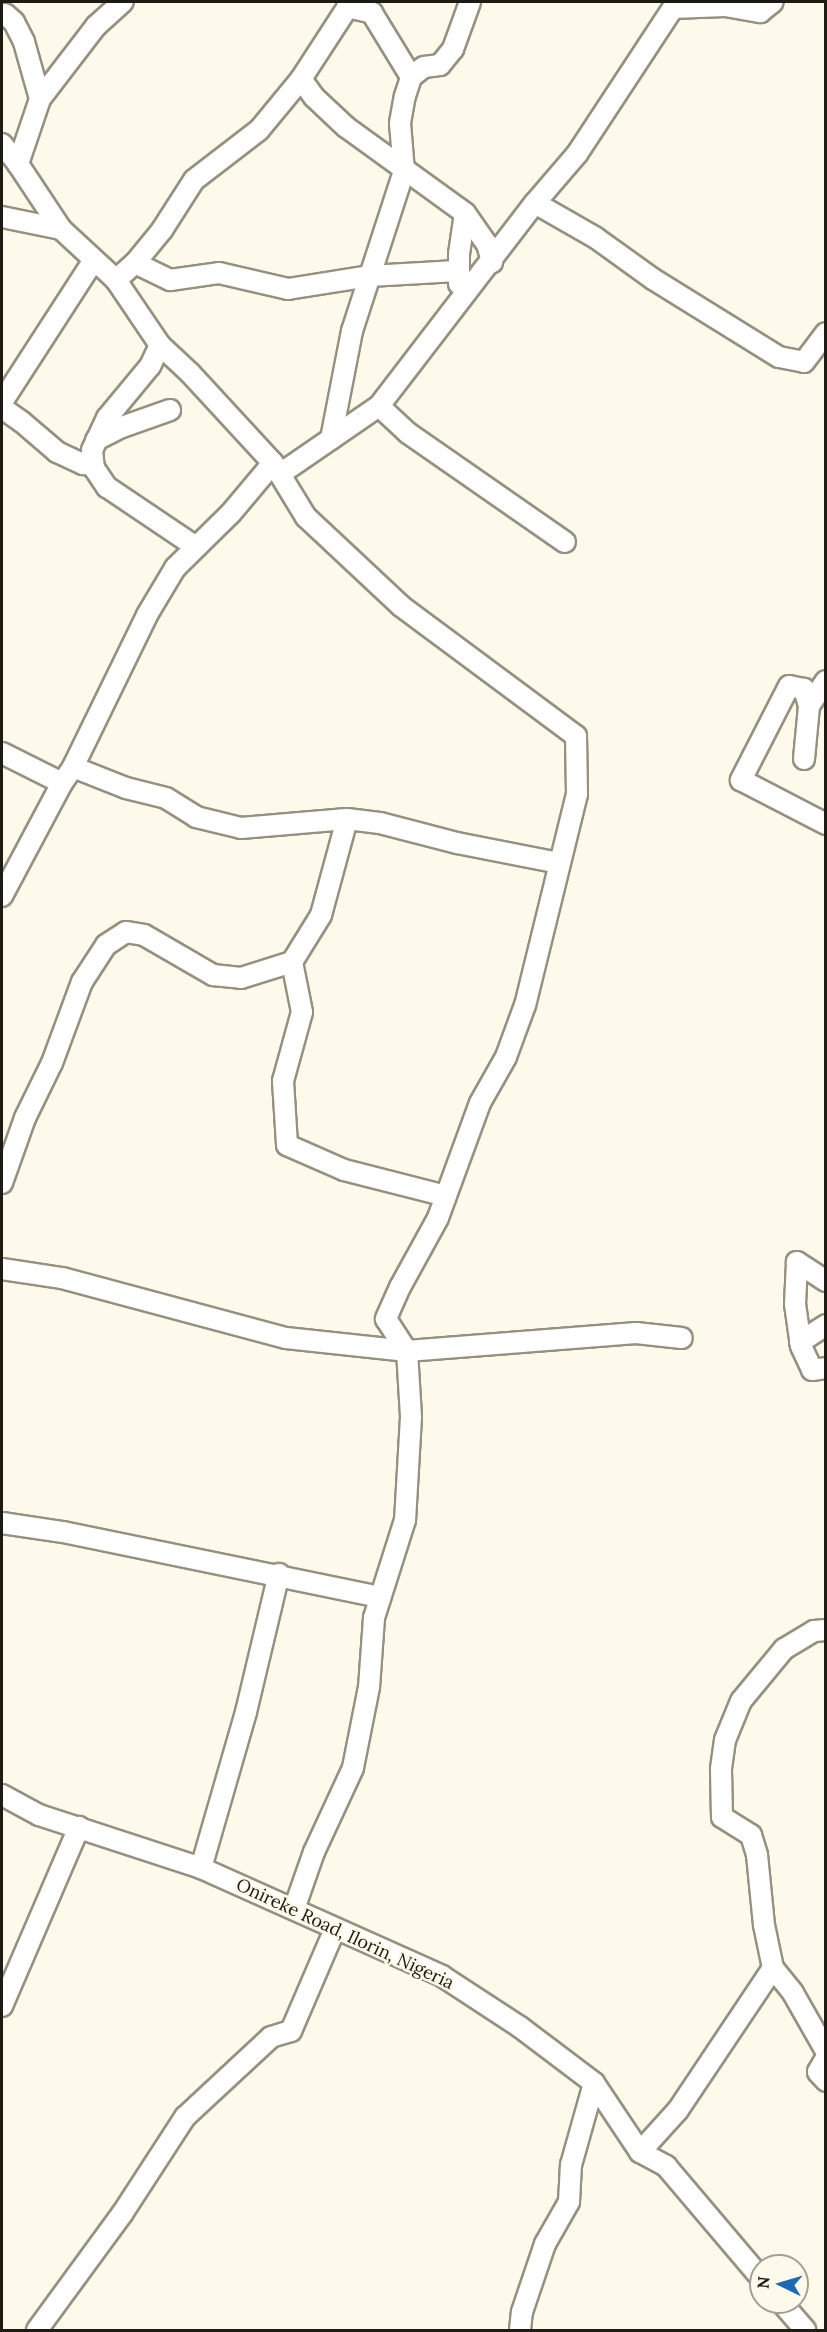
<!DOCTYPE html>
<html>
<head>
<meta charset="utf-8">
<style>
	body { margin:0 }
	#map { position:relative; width:827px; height:2332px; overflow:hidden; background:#fefaeb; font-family:Lora,serif }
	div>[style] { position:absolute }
	.roads { filter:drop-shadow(2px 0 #96917f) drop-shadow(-2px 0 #96917f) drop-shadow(0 2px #96917f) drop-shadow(0 -2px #96917f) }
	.minor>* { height:20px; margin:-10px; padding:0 10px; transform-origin:10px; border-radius:10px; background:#fff }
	span { translate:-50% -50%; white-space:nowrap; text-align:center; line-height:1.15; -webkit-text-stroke:5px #fefaeb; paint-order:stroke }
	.street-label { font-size:18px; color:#1d1b14 }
	.frame { position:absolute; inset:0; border:3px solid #1d1b14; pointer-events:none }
	.north { position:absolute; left:749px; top:2254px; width:60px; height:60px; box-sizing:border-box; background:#fefaeb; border:2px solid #a4a195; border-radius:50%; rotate:275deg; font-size:16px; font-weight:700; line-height:24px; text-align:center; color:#1d1b14 }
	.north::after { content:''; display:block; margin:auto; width:21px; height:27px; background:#1f68b8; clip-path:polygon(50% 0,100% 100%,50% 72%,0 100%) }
</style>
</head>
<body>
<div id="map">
	<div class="roads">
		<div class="minor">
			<div style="left:347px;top:7px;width:26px;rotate:13deg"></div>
			<div style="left:372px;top:13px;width:75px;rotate:58.6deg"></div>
			<div style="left:5px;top:14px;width:12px;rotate:42deg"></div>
			<div style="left:14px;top:22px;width:22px;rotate:63deg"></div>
			<div style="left:24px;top:42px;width:59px;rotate:74.3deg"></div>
			<div style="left:40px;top:99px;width:69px;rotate:108.7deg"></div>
			<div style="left:301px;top:79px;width:22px;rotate:54deg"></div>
			<div style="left:314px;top:97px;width:44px;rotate:43.2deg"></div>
			<div style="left:346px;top:127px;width:147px;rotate:35.9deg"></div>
			<div style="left:465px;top:213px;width:38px;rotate:55deg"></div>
			<div style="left:487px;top:244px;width:19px;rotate:74deg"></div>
			<div style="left:40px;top:99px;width:92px;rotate:-52.5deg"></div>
			<div style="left:96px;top:26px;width:36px;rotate:-42deg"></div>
			<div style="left:2px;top:144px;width:26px;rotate:51deg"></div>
			<div style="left:18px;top:164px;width:78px;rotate:56.5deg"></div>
			<div style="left:61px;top:229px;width:75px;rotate:42.8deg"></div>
			<div style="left:116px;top:280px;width:78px;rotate:55.9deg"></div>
			<div style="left:160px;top:345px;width:41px;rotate:43deg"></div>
			<div style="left:190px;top:373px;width:122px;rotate:47.3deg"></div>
			<div style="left:273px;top:463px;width:63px;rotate:58.6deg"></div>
			<div style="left:306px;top:517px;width:130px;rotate:43.1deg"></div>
			<div style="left:401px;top:606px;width:218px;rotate:36.6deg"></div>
			<div style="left:576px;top:736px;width:58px;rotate:89deg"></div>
			<div style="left:577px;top:794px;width:217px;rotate:103.8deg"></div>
			<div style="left:525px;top:1005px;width:55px;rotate:110.1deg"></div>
			<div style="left:506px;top:1057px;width:53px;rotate:119.5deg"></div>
			<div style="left:480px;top:1103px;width:122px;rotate:110.1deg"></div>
			<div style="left:438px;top:1218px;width:79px;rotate:118.8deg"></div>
			<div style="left:400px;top:1287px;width:35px;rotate:114deg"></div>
			<div style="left:386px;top:1319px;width:38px;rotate:57deg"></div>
			<div style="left:407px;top:1351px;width:66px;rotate:86.5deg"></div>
			<div style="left:411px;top:1417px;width:103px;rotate:93.3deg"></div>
			<div style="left:405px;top:1520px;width:103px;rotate:107.6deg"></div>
			<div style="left:374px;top:1618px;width:69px;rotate:94.1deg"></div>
			<div style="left:369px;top:1687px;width:83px;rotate:101.2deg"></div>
			<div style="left:353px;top:1768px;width:93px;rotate:114.9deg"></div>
			<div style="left:314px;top:1852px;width:60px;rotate:109.3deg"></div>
			<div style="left:535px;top:203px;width:70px;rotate:29.8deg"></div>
			<div style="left:596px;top:238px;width:70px;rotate:35.7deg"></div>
			<div style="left:653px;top:279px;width:148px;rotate:31.8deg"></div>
			<div style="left:779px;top:357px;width:25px;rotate:11deg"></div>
			<div style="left:804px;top:362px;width:36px;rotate:-53deg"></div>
			<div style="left:2px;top:217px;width:60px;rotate:11.5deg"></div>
			<div style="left:135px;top:263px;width:39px;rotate:26deg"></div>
			<div style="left:170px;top:280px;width:49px;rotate:-8.1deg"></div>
			<div style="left:219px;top:273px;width:71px;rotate:13.1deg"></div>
			<div style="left:288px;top:289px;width:82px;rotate:-9.1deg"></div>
			<div style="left:369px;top:276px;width:88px;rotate:-3.3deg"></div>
			<div style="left:116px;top:280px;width:25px;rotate:-42deg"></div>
			<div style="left:135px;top:263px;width:43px;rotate:-50.7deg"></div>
			<div style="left:162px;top:230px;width:59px;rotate:-57.4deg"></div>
			<div style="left:194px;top:180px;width:82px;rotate:-37.6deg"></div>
			<div style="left:259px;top:130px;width:66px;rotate:-50.5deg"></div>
			<div style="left:301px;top:79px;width:92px;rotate:-57deg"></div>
			<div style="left:459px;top:284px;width:30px;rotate:-90deg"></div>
			<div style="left:459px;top:254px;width:41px;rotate:-81.7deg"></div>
			<div style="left:160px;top:345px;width:23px;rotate:115deg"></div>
			<div style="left:150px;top:366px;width:67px;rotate:129.6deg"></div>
			<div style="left:107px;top:418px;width:35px;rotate:115deg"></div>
			<div style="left:92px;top:450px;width:18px;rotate:84deg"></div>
			<div style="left:94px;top:468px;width:23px;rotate:56deg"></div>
			<div style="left:107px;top:487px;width:107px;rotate:34deg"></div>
			<div style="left:2px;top:402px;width:169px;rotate:-57.1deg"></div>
			<div style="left:379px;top:406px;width:40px;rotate:43deg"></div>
			<div style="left:408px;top:433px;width:191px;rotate:34.8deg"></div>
			<div style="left:2px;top:408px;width:24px;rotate:35deg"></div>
			<div style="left:22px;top:422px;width:46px;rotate:40.6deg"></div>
			<div style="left:57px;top:452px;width:29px;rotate:25deg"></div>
			<div style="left:83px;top:464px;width:10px;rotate:-17deg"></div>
			<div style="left:331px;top:439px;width:110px;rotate:-79deg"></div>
			<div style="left:352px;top:331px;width:168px;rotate:-72deg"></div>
			<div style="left:404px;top:171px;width:48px;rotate:-94.8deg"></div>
			<div style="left:400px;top:123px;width:27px;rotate:-80deg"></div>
			<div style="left:405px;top:96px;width:20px;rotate:-72deg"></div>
			<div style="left:411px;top:77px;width:16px;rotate:-38deg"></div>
			<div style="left:424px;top:67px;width:16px;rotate:-7deg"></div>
			<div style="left:440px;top:65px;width:21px;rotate:-51deg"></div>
			<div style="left:453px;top:49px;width:50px;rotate:-70.1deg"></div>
			<div style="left:96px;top:440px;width:29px;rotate:-27deg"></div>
			<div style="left:122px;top:427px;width:51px;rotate:-19.5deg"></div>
			<div style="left:280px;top:474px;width:120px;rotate:-34.5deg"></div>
			<div style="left:379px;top:406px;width:256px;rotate:-52.5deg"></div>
			<div style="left:535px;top:203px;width:65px;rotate:-49.4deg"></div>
			<div style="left:577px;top:154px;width:175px;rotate:-56.7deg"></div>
			<div style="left:673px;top:8px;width:52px;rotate:-2.2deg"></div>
			<div style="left:725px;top:6px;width:36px;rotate:10deg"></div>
			<div style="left:760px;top:12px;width:16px;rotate:-38deg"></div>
			<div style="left:809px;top:706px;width:30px;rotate:-56deg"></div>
			<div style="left:2px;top:753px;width:67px;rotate:26.6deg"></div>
			<div style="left:62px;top:783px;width:19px;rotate:-55deg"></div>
			<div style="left:73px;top:767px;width:57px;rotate:21.6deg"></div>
			<div style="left:126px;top:788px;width:41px;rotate:14deg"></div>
			<div style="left:166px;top:798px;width:36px;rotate:32deg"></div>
			<div style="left:196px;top:817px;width:46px;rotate:13.7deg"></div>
			<div style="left:241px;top:828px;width:106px;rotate:-4.9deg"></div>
			<div style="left:347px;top:819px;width:33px;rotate:7deg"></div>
			<div style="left:380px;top:823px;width:80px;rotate:14.6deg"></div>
			<div style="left:457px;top:843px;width:104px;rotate:11.1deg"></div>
			<div style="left:804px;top:759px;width:53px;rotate:-84.6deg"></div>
			<div style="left:809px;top:706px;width:18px;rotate:-106deg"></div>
			<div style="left:804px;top:689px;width:15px;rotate:-169deg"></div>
			<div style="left:789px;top:686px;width:106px;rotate:117.1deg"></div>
			<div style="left:741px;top:780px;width:96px;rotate:27.4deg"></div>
			<div style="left:73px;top:767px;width:169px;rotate:-64deg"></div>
			<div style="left:147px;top:615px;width:55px;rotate:-59.2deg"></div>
			<div style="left:175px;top:568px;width:78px;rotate:-44.5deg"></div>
			<div style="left:231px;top:513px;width:65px;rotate:-50deg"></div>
			<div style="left:2px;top:896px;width:128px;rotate:-62deg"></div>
			<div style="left:292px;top:962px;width:51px;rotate:78.7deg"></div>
			<div style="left:302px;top:1012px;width:72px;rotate:105.4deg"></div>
			<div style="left:283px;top:1081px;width:64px;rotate:86.4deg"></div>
			<div style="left:287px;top:1145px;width:62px;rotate:23.7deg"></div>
			<div style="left:344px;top:1170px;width:105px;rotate:14.3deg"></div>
			<div style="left:2px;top:1183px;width:69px;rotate:-70.5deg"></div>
			<div style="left:25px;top:1118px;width:61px;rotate:-63.9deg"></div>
			<div style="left:52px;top:1063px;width:86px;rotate:-69.7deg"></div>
			<div style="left:82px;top:982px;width:44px;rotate:-57deg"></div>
			<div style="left:106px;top:945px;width:24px;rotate:-33deg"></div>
			<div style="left:126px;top:932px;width:18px;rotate:9deg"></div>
			<div style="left:144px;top:935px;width:80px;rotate:30.1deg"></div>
			<div style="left:213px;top:975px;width:28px;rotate:6deg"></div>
			<div style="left:241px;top:978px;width:53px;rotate:-17.4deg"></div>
			<div style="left:292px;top:962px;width:55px;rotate:-58.3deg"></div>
			<div style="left:321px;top:915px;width:99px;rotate:-74.8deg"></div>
			<div style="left:2px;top:1269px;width:61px;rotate:8.5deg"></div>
			<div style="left:62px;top:1278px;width:232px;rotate:15deg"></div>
			<div style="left:286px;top:1338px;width:122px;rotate:6.1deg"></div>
			<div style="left:407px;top:1351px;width:230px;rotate:-4.5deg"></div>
			<div style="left:636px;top:1333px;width:46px;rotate:6.2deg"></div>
			<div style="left:826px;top:1281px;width:35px;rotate:-147deg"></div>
			<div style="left:797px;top:1262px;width:42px;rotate:92.7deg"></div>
			<div style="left:795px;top:1304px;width:42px;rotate:81.9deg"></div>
			<div style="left:801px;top:1346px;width:26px;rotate:65deg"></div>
			<div style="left:812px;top:1370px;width:14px;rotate:-8deg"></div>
			<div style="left:800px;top:1342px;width:31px;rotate:-33deg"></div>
			<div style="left:2px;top:1523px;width:62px;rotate:8.4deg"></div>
			<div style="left:63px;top:1532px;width:324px;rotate:11.6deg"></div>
			<div style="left:826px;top:1630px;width:12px;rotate:175deg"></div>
			<div style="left:814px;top:1631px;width:35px;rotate:149deg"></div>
			<div style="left:784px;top:1649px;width:67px;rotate:129.6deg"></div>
			<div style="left:741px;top:1701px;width:42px;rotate:112.3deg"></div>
			<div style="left:725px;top:1740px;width:30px;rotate:98deg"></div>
			<div style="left:721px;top:1770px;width:47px;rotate:88.8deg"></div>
			<div style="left:722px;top:1817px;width:34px;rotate:32deg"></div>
			<div style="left:751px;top:1835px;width:21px;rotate:73deg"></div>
			<div style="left:757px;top:1855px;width:70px;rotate:84.3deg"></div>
			<div style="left:764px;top:1925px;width:44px;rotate:78.2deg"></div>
			<div style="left:773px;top:1968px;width:32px;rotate:51deg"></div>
			<div style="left:793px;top:1993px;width:67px;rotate:60.4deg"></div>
			<div style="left:2px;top:1795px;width:42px;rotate:28.4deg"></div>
			<div style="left:39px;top:1815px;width:170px;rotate:18.1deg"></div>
			<div style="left:201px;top:1868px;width:264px;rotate:24.1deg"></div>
			<div style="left:442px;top:1976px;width:93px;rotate:33.2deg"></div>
			<div style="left:520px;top:2027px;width:93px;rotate:37.1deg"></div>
			<div style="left:594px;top:2083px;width:83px;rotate:56.3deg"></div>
			<div style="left:640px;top:2152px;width:30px;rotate:28deg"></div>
			<div style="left:666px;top:2166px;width:147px;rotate:49.7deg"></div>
			<div style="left:201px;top:1868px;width:162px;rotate:-73.9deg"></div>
			<div style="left:246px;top:1712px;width:142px;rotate:-76.6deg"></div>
			<div style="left:2px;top:2006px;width:195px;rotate:-66.7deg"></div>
			<div style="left:826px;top:2058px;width:16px;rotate:120deg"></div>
			<div style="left:818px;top:2072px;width:12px;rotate:48deg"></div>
			<div style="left:640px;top:2152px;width:57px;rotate:-47.9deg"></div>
			<div style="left:678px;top:2110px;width:171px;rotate:-56.2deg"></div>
			<div style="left:781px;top:2302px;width:37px;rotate:49deg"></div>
			<div style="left:37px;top:2330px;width:144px;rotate:-53.8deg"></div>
			<div style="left:122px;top:2214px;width:116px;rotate:-57deg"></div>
			<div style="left:185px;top:2117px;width:117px;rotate:-42.9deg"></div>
			<div style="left:271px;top:2037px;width:21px;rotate:-17deg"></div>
			<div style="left:291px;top:2031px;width:111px;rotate:-66.7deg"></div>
			<div style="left:520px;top:2330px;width:18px;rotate:-84deg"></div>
			<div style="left:522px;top:2312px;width:72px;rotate:-71.3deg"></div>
			<div style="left:545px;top:2244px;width:48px;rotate:-60.3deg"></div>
			<div style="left:569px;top:2202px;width:37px;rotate:-87deg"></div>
			<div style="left:571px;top:2165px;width:85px;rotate:-74.3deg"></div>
		</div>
	</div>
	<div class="street-label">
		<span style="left:345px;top:1934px;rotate:25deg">Onireke Road, Ilorin, Nigeria</span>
	</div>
	<div class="frame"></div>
	<div class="north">N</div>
</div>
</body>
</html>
